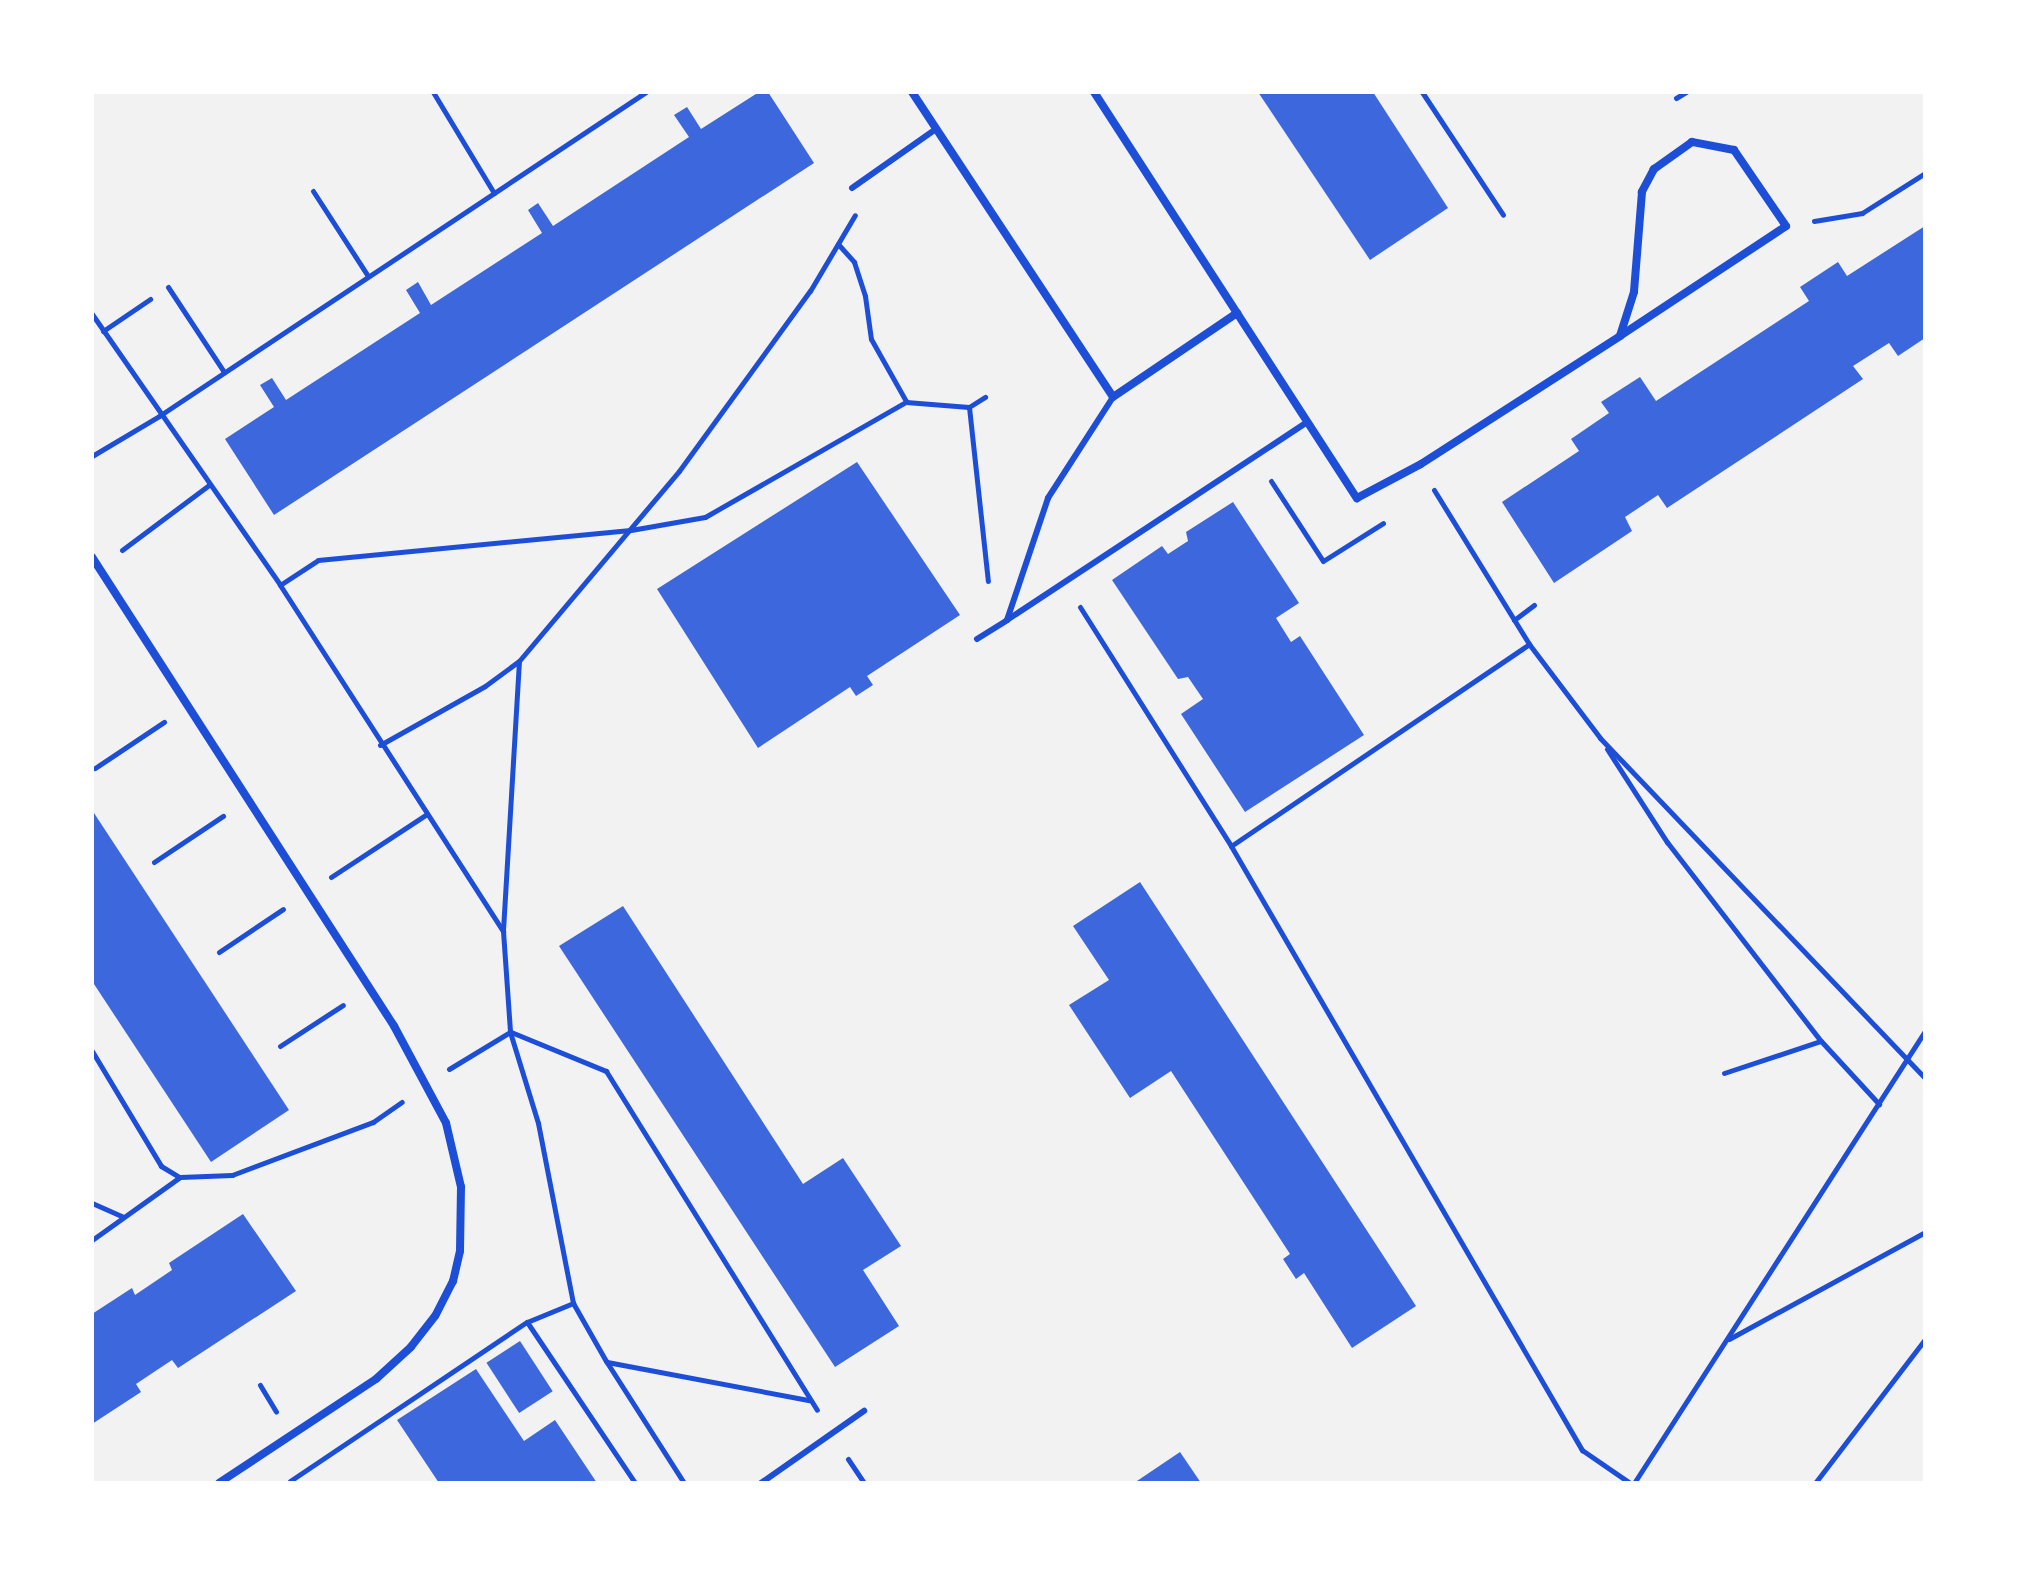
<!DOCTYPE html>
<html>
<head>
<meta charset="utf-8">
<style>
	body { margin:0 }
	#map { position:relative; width:2017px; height:1575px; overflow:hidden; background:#f2f2f2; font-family:"Golos Text",sans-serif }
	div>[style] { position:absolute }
	.building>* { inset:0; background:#3d67dc; transform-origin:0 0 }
	.path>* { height:5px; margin:-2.5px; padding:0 2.5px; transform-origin:2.5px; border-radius:2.5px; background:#1d4ed8 }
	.service>* { height:6px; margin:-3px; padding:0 3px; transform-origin:3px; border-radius:3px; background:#1d4ed8 }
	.minor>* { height:8px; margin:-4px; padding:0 4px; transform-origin:4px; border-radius:4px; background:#1d4ed8 }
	span { translate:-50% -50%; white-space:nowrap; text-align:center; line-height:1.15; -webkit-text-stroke:7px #fff; paint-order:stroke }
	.frame { position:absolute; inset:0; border:94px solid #fff; pointer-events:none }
</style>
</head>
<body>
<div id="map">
	<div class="building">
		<div style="clip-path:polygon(759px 92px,768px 92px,814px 163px,274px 515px,225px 439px,274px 407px,260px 385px,272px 378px,286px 400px,420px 313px,406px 290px,418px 282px,431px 305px,542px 233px,528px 210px,538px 203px,553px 226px,689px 137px,674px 115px,687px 107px,701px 129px)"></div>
		<div style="clip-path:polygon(1258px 92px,1373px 92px,1448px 208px,1370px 260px)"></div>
		<div style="clip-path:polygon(1925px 226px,1925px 338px,1898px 356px,1889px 343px,1853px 366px,1863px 379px,1667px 508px,1658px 495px,1625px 517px,1632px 531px,1554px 583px,1502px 502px,1579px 451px,1571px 439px,1609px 413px,1601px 402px,1640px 377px,1656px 401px,1809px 301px,1800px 287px,1838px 262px,1847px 276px)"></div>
		<div style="clip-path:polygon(857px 462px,960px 615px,867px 676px,873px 685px,856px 696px,850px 687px,758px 748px,657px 589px)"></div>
		<div style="clip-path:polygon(1233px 502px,1299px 603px,1276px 618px,1291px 642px,1300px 636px,1364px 735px,1245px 812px,1181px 714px,1203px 699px,1188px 677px,1178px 679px,1112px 580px,1162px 546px,1168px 554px,1188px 541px,1186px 532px)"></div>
		<div style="clip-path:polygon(92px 810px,289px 1110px,211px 1162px,92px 981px)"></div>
		<div style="clip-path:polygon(1140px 882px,1416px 1306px,1352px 1348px,1304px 1273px,1296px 1279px,1283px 1259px,1290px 1254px,1171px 1071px,1130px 1098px,1069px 1005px,1109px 980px,1073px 926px)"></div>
		<div style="clip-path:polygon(623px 906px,803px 1184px,843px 1158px,901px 1246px,863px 1270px,899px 1326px,835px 1367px,559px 946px)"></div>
		<div style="clip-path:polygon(243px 1214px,296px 1291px,178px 1368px,172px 1360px,136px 1384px,141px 1392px,92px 1424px,92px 1314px,132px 1288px,135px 1295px,172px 1270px,169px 1263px)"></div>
		<div style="left:520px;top:1341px;width:60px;height:40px;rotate:57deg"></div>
		<div style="clip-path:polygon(476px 1369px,524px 1441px,555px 1420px,597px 1483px,439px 1483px,397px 1420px)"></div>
		<div style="clip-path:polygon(1180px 1452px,1201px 1483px,1134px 1483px)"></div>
	</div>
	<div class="path">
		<div style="left:433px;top:92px;width:118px;rotate:58.9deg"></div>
		<div style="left:1422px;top:92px;width:147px;rotate:56.6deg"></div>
		<div style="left:1676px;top:98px;width:12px;rotate:-31deg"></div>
		<div style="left:313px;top:191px;width:101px;rotate:57.1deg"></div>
		<div style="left:1814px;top:221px;width:49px;rotate:-9.5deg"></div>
		<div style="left:1862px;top:213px;width:75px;rotate:-32.4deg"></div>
		<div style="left:838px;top:244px;width:24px;rotate:48deg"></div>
		<div style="left:854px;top:262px;width:36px;rotate:72deg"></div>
		<div style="left:865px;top:296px;width:43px;rotate:82.1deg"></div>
		<div style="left:871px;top:339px;width:71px;rotate:60.6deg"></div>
		<div style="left:168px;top:287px;width:102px;rotate:56.6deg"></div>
		<div style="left:92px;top:314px;width:330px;rotate:55.2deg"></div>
		<div style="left:280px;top:585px;width:412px;rotate:57.2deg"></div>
		<div style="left:503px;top:931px;width:101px;rotate:86deg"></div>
		<div style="left:510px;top:1032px;width:95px;rotate:72.9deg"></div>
		<div style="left:538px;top:1123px;width:183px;rotate:79deg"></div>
		<div style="left:573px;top:1303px;width:67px;rotate:60.4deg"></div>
		<div style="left:606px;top:1361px;width:145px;rotate:57.4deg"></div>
		<div style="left:103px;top:331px;width:57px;rotate:-34.2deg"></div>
		<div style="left:969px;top:407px;width:175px;rotate:83.8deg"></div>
		<div style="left:92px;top:456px;width:78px;rotate:-30.8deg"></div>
		<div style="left:159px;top:416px;width:585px;rotate:-33.64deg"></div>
		<div style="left:1271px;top:481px;width:95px;rotate:57deg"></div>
		<div style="left:1323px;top:561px;width:71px;rotate:-32.3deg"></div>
		<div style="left:1434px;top:490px;width:181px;rotate:58.3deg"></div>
		<div style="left:1529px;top:644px;width:118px;rotate:52.9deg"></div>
		<div style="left:1600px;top:738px;width:470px;rotate:46.3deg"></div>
		<div style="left:122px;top:550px;width:109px;rotate:-36.8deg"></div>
		<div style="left:280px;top:585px;width:45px;rotate:-33.3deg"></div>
		<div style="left:318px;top:560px;width:314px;rotate:-5.5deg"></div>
		<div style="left:631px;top:530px;width:75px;rotate:-10deg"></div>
		<div style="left:705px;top:517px;width:232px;rotate:-29.8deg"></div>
		<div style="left:906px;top:402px;width:63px;rotate:4.5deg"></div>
		<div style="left:969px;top:407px;width:19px;rotate:-32deg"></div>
		<div style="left:1080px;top:607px;width:283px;rotate:57.7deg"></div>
		<div style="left:1231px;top:846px;width:360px;rotate:-34.1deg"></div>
		<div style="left:1514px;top:620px;width:25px;rotate:-37deg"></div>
		<div style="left:380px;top:745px;width:120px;rotate:-29.3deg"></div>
		<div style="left:485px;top:686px;width:42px;rotate:-36.3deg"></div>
		<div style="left:519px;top:661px;width:248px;rotate:-49.9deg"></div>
		<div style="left:679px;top:471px;width:223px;rotate:-54deg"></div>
		<div style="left:810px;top:291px;width:88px;rotate:-59.4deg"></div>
		<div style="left:1607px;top:749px;width:111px;rotate:57.2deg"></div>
		<div style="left:1667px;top:842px;width:252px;rotate:52.3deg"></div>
		<div style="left:1821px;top:1041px;width:86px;rotate:47.4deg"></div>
		<div style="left:95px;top:768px;width:83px;rotate:-33.7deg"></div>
		<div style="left:1231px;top:846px;width:699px;rotate:59.84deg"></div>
		<div style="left:1582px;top:1450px;width:58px;rotate:34.5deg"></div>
		<div style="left:154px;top:862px;width:83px;rotate:-33.7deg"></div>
		<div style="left:331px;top:877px;width:115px;rotate:-33.3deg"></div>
		<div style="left:503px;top:930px;width:269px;rotate:-86.6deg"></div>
		<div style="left:219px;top:952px;width:77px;rotate:-33.9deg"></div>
		<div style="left:511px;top:1032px;width:103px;rotate:22.3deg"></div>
		<div style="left:606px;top:1071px;width:399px;rotate:58.1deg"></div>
		<div style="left:280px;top:1046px;width:75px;rotate:-33.1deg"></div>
		<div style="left:92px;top:1051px;width:134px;rotate:59deg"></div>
		<div style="left:161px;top:1166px;width:21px;rotate:31deg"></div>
		<div style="left:449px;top:1069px;width:71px;rotate:-31.2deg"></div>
		<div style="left:1724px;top:1073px;width:102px;rotate:-18.3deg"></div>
		<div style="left:92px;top:1203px;width:34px;rotate:24deg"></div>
		<div style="left:92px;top:1240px;width:108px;rotate:-35.6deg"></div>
		<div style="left:180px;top:1177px;width:52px;rotate:-2.2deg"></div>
		<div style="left:232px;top:1175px;width:151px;rotate:-20.6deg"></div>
		<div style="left:373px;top:1122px;width:35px;rotate:-35deg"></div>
		<div style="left:527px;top:1322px;width:194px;rotate:56.1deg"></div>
		<div style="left:1729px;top:1339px;width:223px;rotate:-28.6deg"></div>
		<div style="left:607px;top:1362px;width:206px;rotate:10.7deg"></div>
		<div style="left:260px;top:1385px;width:31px;rotate:59deg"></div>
		<div style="left:848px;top:1459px;width:29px;rotate:56deg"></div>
		<div style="left:290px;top:1481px;width:285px;rotate:-33.9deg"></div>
		<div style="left:527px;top:1322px;width:50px;rotate:-22.4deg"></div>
		<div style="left:1634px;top:1483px;width:538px;rotate:-57.23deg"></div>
		<div style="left:1815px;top:1483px;width:181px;rotate:-52.6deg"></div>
	</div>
	<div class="service">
		<div style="left:852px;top:188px;width:103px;rotate:-35.1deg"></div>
		<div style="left:1007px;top:620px;width:359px;rotate:-33.4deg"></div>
		<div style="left:977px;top:639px;width:36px;rotate:-32deg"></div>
		<div style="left:1007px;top:620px;width:129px;rotate:-71.4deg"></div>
		<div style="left:1048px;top:498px;width:120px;rotate:-57.2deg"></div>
		<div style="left:761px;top:1483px;width:126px;rotate:-35deg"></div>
	</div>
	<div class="minor">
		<div style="left:912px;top:92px;width:365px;rotate:56.6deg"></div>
		<div style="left:1113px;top:397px;width:150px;rotate:-34.1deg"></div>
		<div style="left:1094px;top:92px;width:484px;rotate:57.1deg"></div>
		<div style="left:1357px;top:498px;width:72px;rotate:-28deg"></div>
		<div style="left:1421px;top:464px;width:237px;rotate:-32.7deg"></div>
		<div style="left:1620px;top:336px;width:199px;rotate:-33.5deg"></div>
		<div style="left:1786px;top:226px;width:92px;rotate:-124.4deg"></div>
		<div style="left:1734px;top:150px;width:43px;rotate:-169.2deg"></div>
		<div style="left:1692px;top:142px;width:47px;rotate:144.6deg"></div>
		<div style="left:1654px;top:169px;width:26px;rotate:118deg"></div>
		<div style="left:1642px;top:192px;width:100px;rotate:94.6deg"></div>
		<div style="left:1634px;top:292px;width:46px;rotate:107.7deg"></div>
		<div style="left:92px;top:557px;width:558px;rotate:57.22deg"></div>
		<div style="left:394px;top:1026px;width:110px;rotate:61.8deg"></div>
		<div style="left:446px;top:1123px;width:66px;rotate:76.8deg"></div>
		<div style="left:461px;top:1187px;width:64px;rotate:90.9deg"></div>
		<div style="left:460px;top:1251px;width:31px;rotate:103deg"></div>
		<div style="left:453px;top:1281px;width:39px;rotate:117deg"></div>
		<div style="left:435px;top:1316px;width:39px;rotate:128deg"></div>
		<div style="left:411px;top:1347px;width:47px;rotate:137.6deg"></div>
		<div style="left:376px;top:1379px;width:188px;rotate:146.5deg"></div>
	</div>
	<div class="frame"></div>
</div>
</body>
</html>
